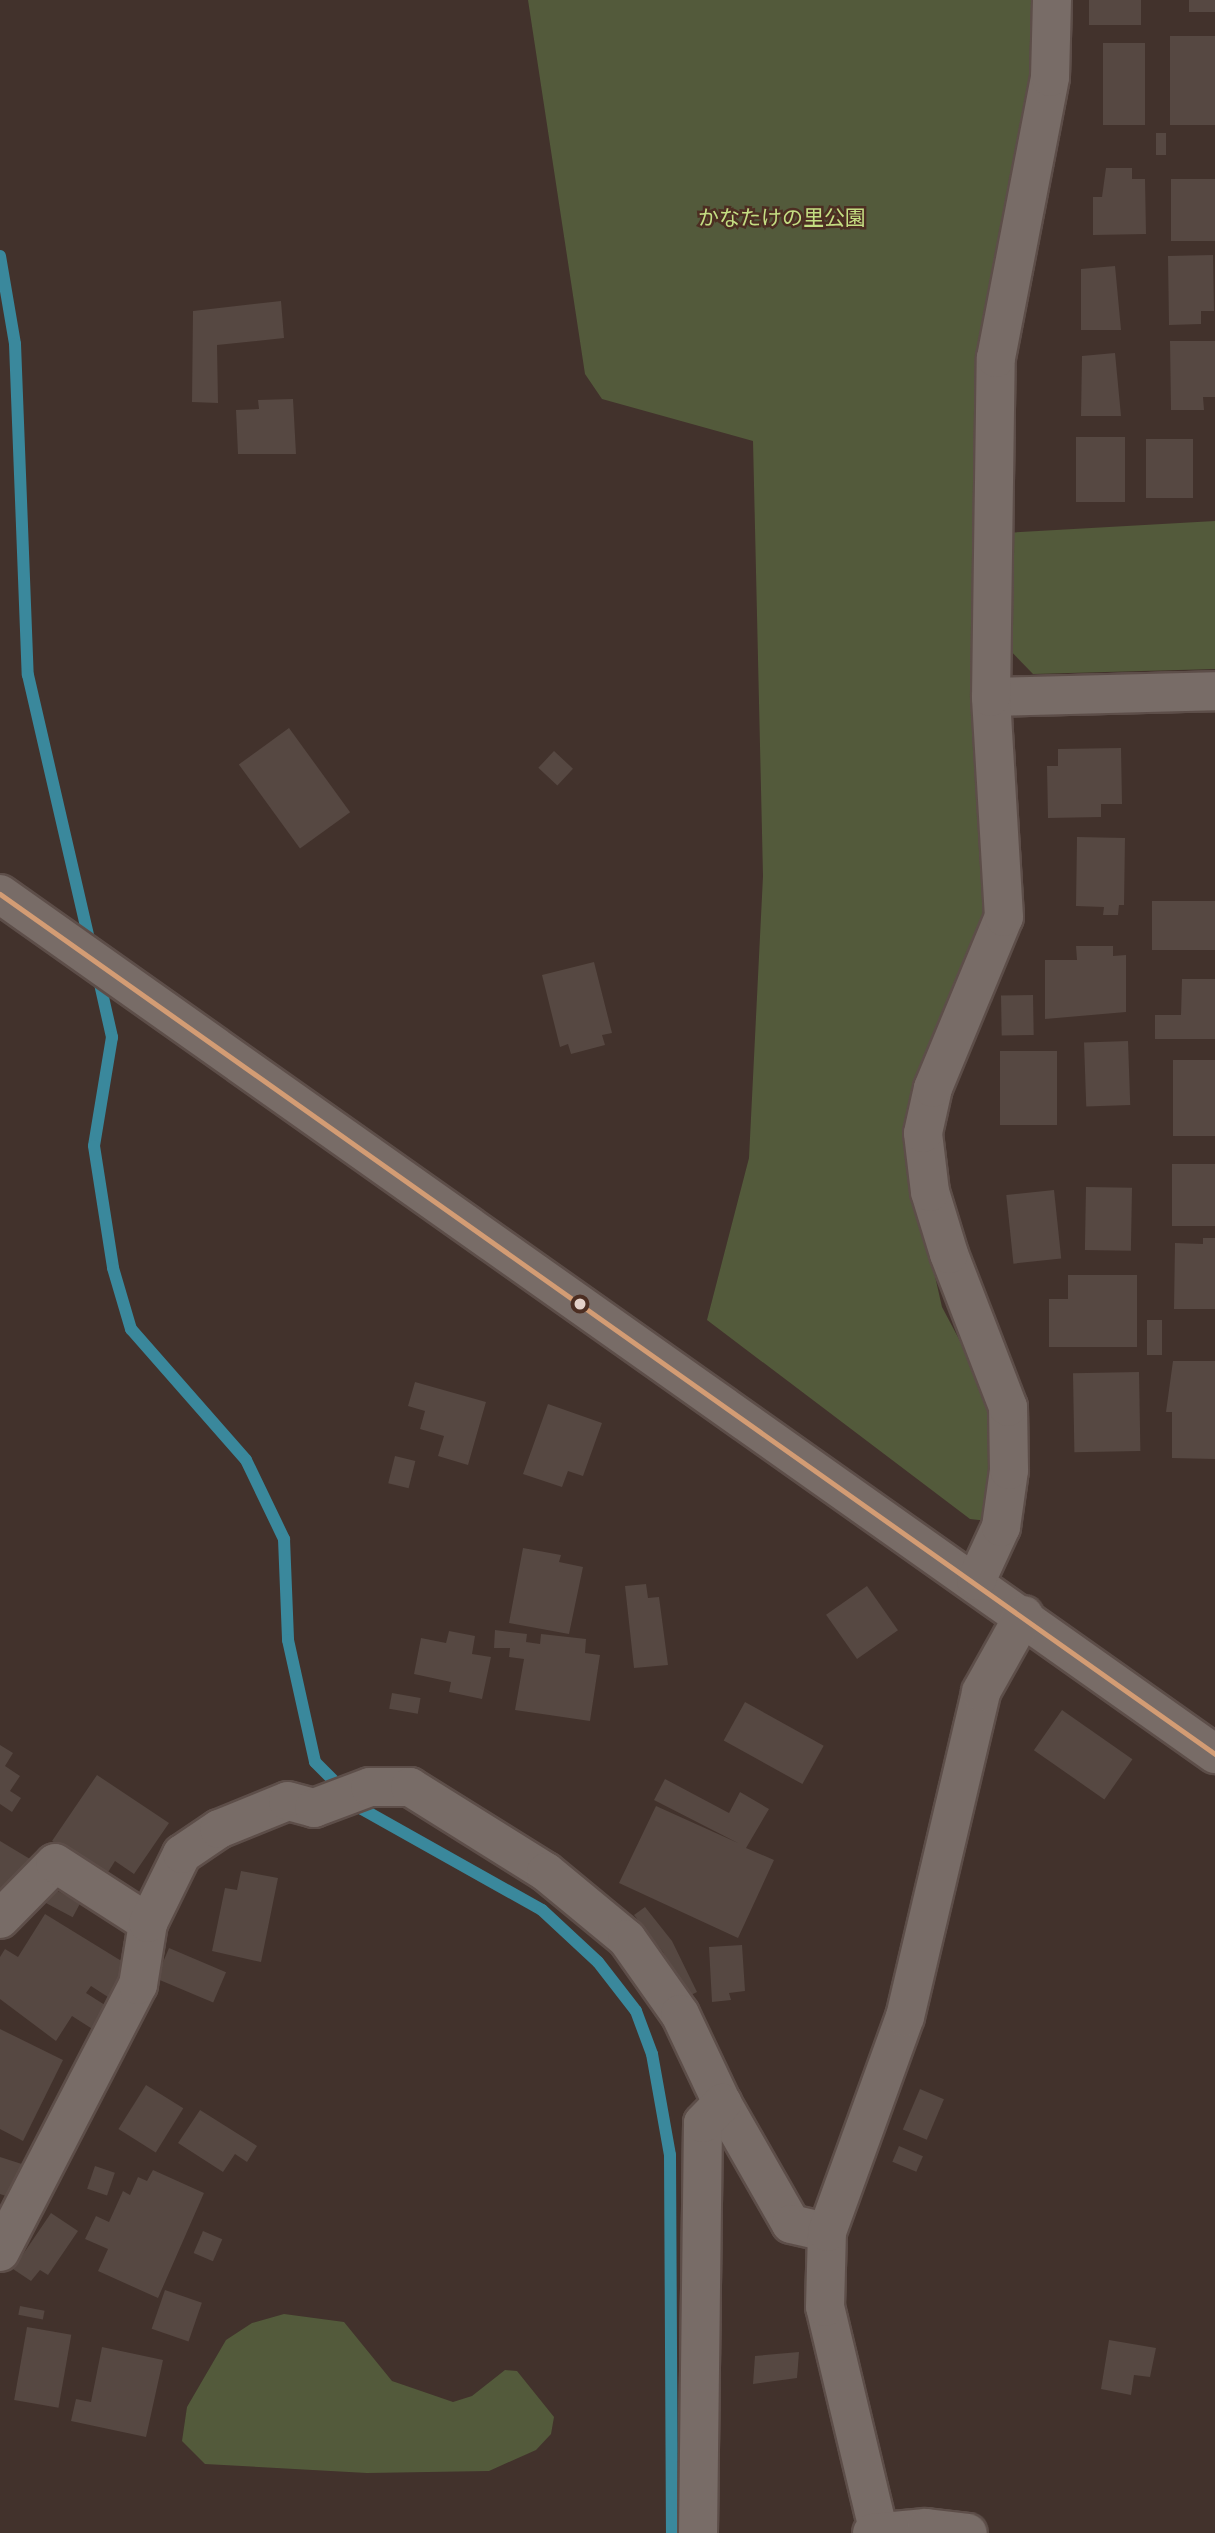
<!DOCTYPE html>
<html>
<head>
<meta charset="utf-8">
<style>
	body { margin:0 }
	#map { position:relative; width:1215px; height:2533px; overflow:hidden; background:#42322c; font-family:"Archivo Narrow","Noto Sans JP",sans-serif }
	div>[style] { position:absolute }
	.green>* { inset:0; background:#535a3b }
	.stream>* { height:12px; margin:-6px; padding:0 6px; transform-origin:6px; border-radius:6px; background:#3a889c }
	.building>* { inset:0; background:#564842; transform-origin:0 0 }
	.roads { filter:drop-shadow(2px 0 #5d4e49) drop-shadow(-2px 0 #5d4e49) drop-shadow(0 2px #5d4e49) drop-shadow(0 -2px #5d4e49) }
	.minor>* { height:38px; margin:-19px; padding:0 19px; transform-origin:19px; border-radius:19px; background:#786c67 }
	.bus-1>* { height:5px; margin:-2.5px; padding:0 2.5px; transform-origin:2.5px; border-radius:2.5px; background:#d39c74 }
	.dots>* { width:19px; height:19px; translate:-50% -50%; box-sizing:border-box; border:4px solid #4c2e22; border-radius:50% }
	span { translate:-50% -50%; white-space:nowrap; text-align:center; line-height:1.15; -webkit-text-stroke:5px #4c2e22; paint-order:stroke }
	.park-label { font-size:21px; color:#c4dd82 }
</style>
</head>
<body>
<div id="map">
	<div class="green">
		<div style="clip-path:polygon(528px 0,1031px 0,1033px 59px,978px 351px,989px 912px,905px 1144px,942px 1307px,996px 1409px,988px 1521px,970px 1519px,707px 1320px,749px 1158px,763px 876px,753px 441px,602px 399px,585px 374px)"></div>
		<div style="clip-path:polygon(1215px 521px,1215px 669px,1033px 674px,1003px 643px,1003px 533px)"></div>
		<div style="clip-path:polygon(284px 2314px,344px 2322px,392px 2381px,453px 2402px,472px 2396px,505px 2370px,517px 2371px,554px 2417px,551px 2434px,536px 2450px,489px 2471px,367px 2473px,205px 2464px,182px 2441px,187px 2407px,226px 2340px,252px 2323px)"></div>
	</div>
	<div class="stream">
		<div style="left:0;top:256px;width:89px;rotate:80.3deg"></div>
		<div style="left:15px;top:344px;width:331px;rotate:87.8deg"></div>
		<div style="left:28px;top:675px;width:279px;rotate:77deg"></div>
		<div style="left:98px;top:975px;width:64px;rotate:77.3deg"></div>
		<div style="left:112px;top:1037px;width:110px;rotate:99.4deg"></div>
		<div style="left:94px;top:1146px;width:123px;rotate:81.1deg"></div>
		<div style="left:113px;top:1268px;width:64px;rotate:73.6deg"></div>
		<div style="left:131px;top:1329px;width:174px;rotate:48.7deg"></div>
		<div style="left:246px;top:1460px;width:88px;rotate:64.3deg"></div>
		<div style="left:284px;top:1539px;width:101px;rotate:87.7deg"></div>
		<div style="left:288px;top:1640px;width:125px;rotate:77.5deg"></div>
		<div style="left:315px;top:1762px;width:66px;rotate:45deg"></div>
		<div style="left:362px;top:1809px;width:206px;rotate:29.3deg"></div>
		<div style="left:542px;top:1910px;width:76px;rotate:42.9deg"></div>
		<div style="left:598px;top:1962px;width:62px;rotate:52.2deg"></div>
		<div style="left:636px;top:2011px;width:46px;rotate:69.6deg"></div>
		<div style="left:652px;top:2054px;width:103px;rotate:79.9deg"></div>
		<div style="left:670px;top:2155px;width:378px;rotate:89.7deg"></div>
	</div>
	<div class="building">
		<div style="left:1089px;top:0;width:52px;height:25px"></div>
		<div style="left:1189px;top:0;width:26px;height:12px"></div>
		<div style="left:1170px;top:36px;width:45px;height:89px"></div>
		<div style="left:1103px;top:43px;width:42px;height:82px"></div>
		<div style="left:1156px;top:133px;width:10px;height:22px"></div>
		<div style="clip-path:polygon(1106px 168px,1132px 168px,1132px 179px,1145px 179px,1146px 234px,1093px 235px,1093px 197px,1102px 197px)"></div>
		<div style="left:1215px;top:179px;width:62px;height:44px;rotate:90deg"></div>
		<div style="clip-path:polygon(1213px 255px,1214px 311px,1201px 311px,1201px 324px,1169px 325px,1168px 256px)"></div>
		<div style="clip-path:polygon(1115px 266px,1121px 330px,1081px 330px,1081px 269px)"></div>
		<div style="clip-path:polygon(281px 301px,284px 338px,217px 345px,218px 403px,192px 402px,193px 311px)"></div>
		<div style="clip-path:polygon(1170px 341px,1215px 341px,1215px 397px,1203px 397px,1204px 410px,1171px 410px)"></div>
		<div style="clip-path:polygon(1115px 353px,1121px 416px,1081px 416px,1082px 356px)"></div>
		<div style="clip-path:polygon(293px 399px,296px 454px,238px 454px,236px 410px,259px 409px,258px 400px)"></div>
		<div style="left:1076px;top:437px;width:49px;height:65px"></div>
		<div style="left:1146px;top:439px;width:47px;height:59px"></div>
		<div style="left:289px;top:728px;width:104px;height:62px;rotate:54deg"></div>
		<div style="clip-path:polygon(1121px 748px,1122px 804px,1101px 804px,1101px 817px,1048px 818px,1047px 766px,1058px 766px,1058px 749px)"></div>
		<div style="left:554px;top:751px;width:26px;height:23px;rotate:43deg"></div>
		<div style="clip-path:polygon(1077px 837px,1125px 838px,1124px 905px,1119px 905px,1118px 915px,1103px 915px,1104px 907px,1076px 906px)"></div>
		<div style="left:1152px;top:901px;width:63px;height:49px"></div>
		<div style="clip-path:polygon(1076px 946px,1113px 946px,1113px 956px,1126px 955px,1126px 1012px,1045px 1019px,1045px 960px,1077px 960px)"></div>
		<div style="clip-path:polygon(594px 962px,612px 1033px,602px 1035px,605px 1045px,571px 1054px,568px 1044px,560px 1047px,542px 975px)"></div>
		<div style="clip-path:polygon(1182px 979px,1215px 979px,1215px 1039px,1155px 1039px,1155px 1015px,1181px 1015px)"></div>
		<div style="left:1033px;top:995px;width:40px;height:32px;rotate:89deg"></div>
		<div style="left:1128px;top:1041px;width:64px;height:44px;rotate:88deg"></div>
		<div style="left:1057px;top:1051px;width:74px;height:57px;rotate:90deg"></div>
		<div style="left:1173px;top:1060px;width:42px;height:76px"></div>
		<div style="left:1215px;top:1164px;width:62px;height:43px;rotate:90deg"></div>
		<div style="left:1086px;top:1187px;width:46px;height:63px;rotate:1deg"></div>
		<div style="left:1054px;top:1190px;width:69px;height:48px;rotate:84deg"></div>
		<div style="clip-path:polygon(1203px 1238px,1215px 1238px,1215px 1309px,1174px 1309px,1175px 1243px,1203px 1244px)"></div>
		<div style="clip-path:polygon(1068px 1275px,1137px 1275px,1137px 1347px,1049px 1347px,1049px 1299px,1068px 1299px)"></div>
		<div style="left:1147px;top:1320px;width:15px;height:35px"></div>
		<div style="clip-path:polygon(1173px 1361px,1215px 1361px,1215px 1459px,1172px 1458px,1172px 1412px,1166px 1412px)"></div>
		<div style="left:1139px;top:1372px;width:79px;height:66px;rotate:89deg"></div>
		<div style="clip-path:polygon(415px 1382px,486px 1402px,468px 1465px,438px 1456px,444px 1436px,420px 1429px,425px 1411px,408px 1406px)"></div>
		<div style="clip-path:polygon(548px 1404px,602px 1423px,583px 1476px,568px 1471px,562px 1487px,523px 1474px)"></div>
		<div style="left:395px;top:1456px;width:21px;height:28px;rotate:14deg"></div>
		<div style="clip-path:polygon(523px 1548px,561px 1555px,559px 1562px,583px 1567px,569px 1634px,509px 1623px)"></div>
		<div style="clip-path:polygon(646px 1584px,648px 1598px,659px 1597px,668px 1665px,634px 1668px,625px 1586px)"></div>
		<div style="left:867px;top:1586px;width:54px;height:50px;rotate:55deg"></div>
		<div style="clip-path:polygon(495px 1630px,527px 1634px,526px 1642px,540px 1644px,541px 1634px,586px 1639px,585px 1653px,600px 1655px,590px 1721px,515px 1710px,524px 1659px,509px 1657px,510px 1648px,494px 1648px)"></div>
		<div style="clip-path:polygon(449px 1631px,475px 1636px,472px 1654px,491px 1657px,482px 1699px,449px 1692px,451px 1682px,414px 1674px,421px 1638px,446px 1643px)"></div>
		<div style="left:392px;top:1693px;width:29px;height:16px;rotate:10deg"></div>
		<div style="left:745px;top:1702px;width:90px;height:44px;rotate:29deg"></div>
		<div style="left:1062px;top:1710px;width:86px;height:49px;rotate:35deg"></div>
		<div style="clip-path:polygon(0 1745px,13px 1753px,5px 1766px,20px 1776px,10px 1791px,21px 1798px,12px 1812px,0 1804px)"></div>
		<div style="clip-path:polygon(97px 1775px,169px 1823px,134px 1874px,115px 1861px,105px 1877px,52px 1841px)"></div>
		<div style="clip-path:polygon(665px 1779px,729px 1813px,740px 1792px,769px 1809px,746px 1848px,774px 1860px,738px 1938px,619px 1883px,656px 1806px,738px 1843px,654px 1800px)"></div>
		<div style="clip-path:polygon(0 1841px,35px 1862px,0 1896px)"></div>
		<div style="clip-path:polygon(241px 1871px,278px 1878px,261px 1962px,212px 1951px,225px 1888px,237px 1890px)"></div>
		<div style="left:52px;top:1888px;width:32px;height:16px;rotate:28deg"></div>
		<div style="clip-path:polygon(645px 1907px,672px 1941px,697px 1992px,687px 1997px,663px 1952px,634px 1915px)"></div>
		<div style="clip-path:polygon(45px 1914px,128px 1965px,108px 1997px,91px 1986px,86px 1993px,108px 2007px,94px 2030px,72px 2016px,56px 2041px,0 1999px,0 1957px,5px 1949px,18px 1957px)"></div>
		<div style="clip-path:polygon(742px 1945px,745px 1991px,729px 1993px,731px 2000px,712px 2002px,709px 1947px)"></div>
		<div style="left:169px;top:1948px;width:62px;height:33px;rotate:23deg"></div>
		<div style="clip-path:polygon(0 2029px,63px 2060px,23px 2141px,0 2129px)"></div>
		<div style="left:146px;top:2085px;width:44px;height:52px;rotate:32deg"></div>
		<div style="left:920px;top:2089px;width:26px;height:44px;rotate:23deg"></div>
		<div style="clip-path:polygon(200px 2110px,257px 2146px,247px 2162px,235px 2154px,223px 2172px,178px 2143px)"></div>
		<div style="left:899px;top:2146px;width:26px;height:17px;rotate:23deg"></div>
		<div style="clip-path:polygon(0 2157px,28px 2166px,18px 2200px,0 2194px)"></div>
		<div style="left:95px;top:2166px;width:21px;height:24px;rotate:19deg"></div>
		<div style="clip-path:polygon(153px 2170px,204px 2193px,158px 2298px,98px 2271px,108px 2249px,85px 2239px,96px 2216px,109px 2222px,123px 2191px,130px 2195px,138px 2177px,147px 2181px)"></div>
		<div style="clip-path:polygon(51px 2213px,78px 2231px,48px 2275px,40px 2270px,31px 2281px,13px 2269px)"></div>
		<div style="left:203px;top:2231px;width:21px;height:24px;rotate:23deg"></div>
		<div style="left:165px;top:2290px;width:39px;height:41px;rotate:19deg"></div>
		<div style="left:20px;top:2306px;width:25px;height:9px;rotate:11deg"></div>
		<div style="left:27px;top:2327px;width:45px;height:74px;rotate:10deg"></div>
		<div style="clip-path:polygon(1109px 2340px,1156px 2348px,1150px 2377px,1134px 2375px,1131px 2395px,1101px 2389px)"></div>
		<div style="clip-path:polygon(102px 2347px,163px 2360px,146px 2437px,71px 2421px,76px 2399px,91px 2402px)"></div>
		<div style="clip-path:polygon(799px 2352px,797px 2378px,753px 2384px,755px 2356px)"></div>
	</div>
	<div class="roads">
		<div class="minor">
			<div style="left:991px;top:697px;width:224px;rotate:-1.5deg"></div>
			<div style="left:0;top:894px;width:1489px;rotate:35.29deg"></div>
			<div style="left:976px;top:1581px;width:60px;rotate:-65.2deg"></div>
			<div style="left:1001px;top:1527px;width:58px;rotate:-82deg"></div>
			<div style="left:1009px;top:1470px;width:63px;rotate:-90.9deg"></div>
			<div style="left:1008px;top:1407px;width:164px;rotate:-111.1deg"></div>
			<div style="left:949px;top:1254px;width:65px;rotate:-107deg"></div>
			<div style="left:930px;top:1192px;width:59px;rotate:-96.8deg"></div>
			<div style="left:923px;top:1133px;width:46px;rotate:-77.5deg"></div>
			<div style="left:933px;top:1088px;width:185px;rotate:-67.5deg"></div>
			<div style="left:1004px;top:917px;width:220px;rotate:-93.4deg"></div>
			<div style="left:991px;top:697px;width:339px;rotate:-89.2deg"></div>
			<div style="left:996px;top:358px;width:286px;rotate:-79.1deg"></div>
			<div style="left:1050px;top:77px;width:77px;rotate:-88.5deg"></div>
			<div style="left:0;top:1919px;width:78px;rotate:-45.5deg"></div>
			<div style="left:55px;top:1863px;width:111px;rotate:32.8deg"></div>
			<div style="left:0;top:2252px;width:301px;rotate:-62.7deg"></div>
			<div style="left:138px;top:1985px;width:63px;rotate:-80.8deg"></div>
			<div style="left:148px;top:1923px;width:77px;rotate:-63.8deg"></div>
			<div style="left:182px;top:1854px;width:45px;rotate:-34deg"></div>
			<div style="left:219px;top:1829px;width:74px;rotate:-22.1deg"></div>
			<div style="left:288px;top:1801px;width:27px;rotate:15deg"></div>
			<div style="left:314px;top:1808px;width:60px;rotate:-20.6deg"></div>
			<div style="left:370px;top:1787px;width:40px"></div>
			<div style="left:410px;top:1787px;width:160px;rotate:32deg"></div>
			<div style="left:546px;top:1872px;width:105px;rotate:39.6deg"></div>
			<div style="left:627px;top:1939px;width:92px;rotate:54.8deg"></div>
			<div style="left:680px;top:2014px;width:98px;rotate:64.7deg"></div>
			<div style="left:722px;top:2103px;width:139px;rotate:60.3deg"></div>
			<div style="left:791px;top:2224px;width:37px;rotate:13deg"></div>
			<div style="left:878px;top:2529px;width:228px;rotate:-103.4deg"></div>
			<div style="left:825px;top:2307px;width:75px;rotate:-88.5deg"></div>
			<div style="left:827px;top:2232px;width:229px;rotate:-70.1deg"></div>
			<div style="left:905px;top:2017px;width:334px;rotate:-76.8deg"></div>
			<div style="left:981px;top:1692px;width:88px;rotate:-60.8deg"></div>
			<div style="left:698px;top:2533px;width:410px;rotate:-89.3deg"></div>
			<div style="left:703px;top:2123px;width:28px;rotate:-46deg"></div>
			<div style="left:872px;top:2533px;width:54px;rotate:-5.3deg"></div>
			<div style="left:926px;top:2528px;width:42px;rotate:6.8deg"></div>
		</div>
	</div>
	<div class="bus-1">
		<div style="left:0;top:894px;width:1489px;rotate:35.29deg"></div>
	</div>
	<div class="dots">
		<div style="left:580px;top:1304px;background:#e4d1c9"></div>
	</div>
	<div class="park-label">
		<span style="left:782px;top:218px">かなたけの里公園</span>
	</div>
</div>
</body>
</html>
